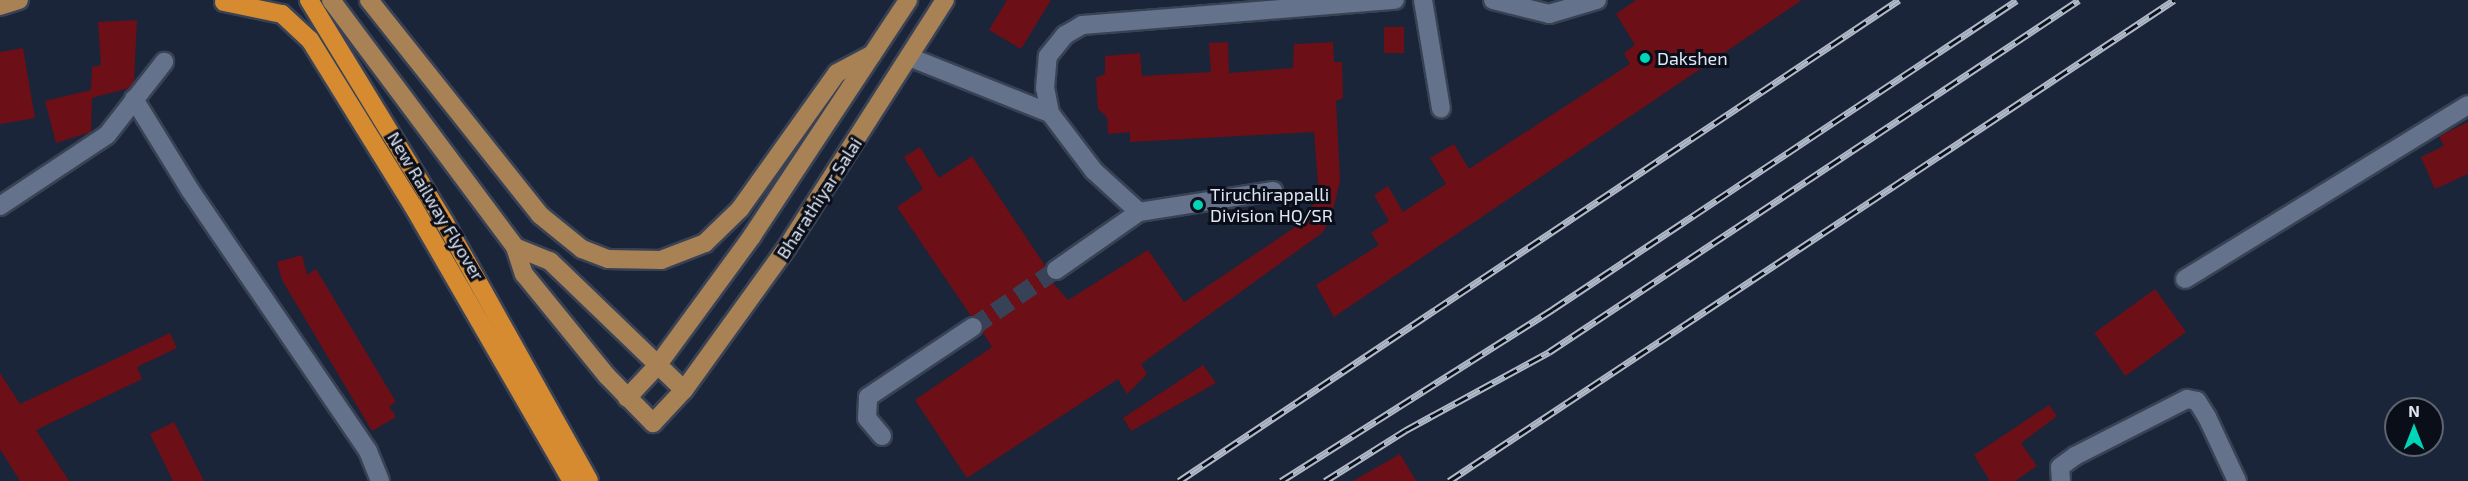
<!DOCTYPE html>
<html>
<head>
<meta charset="utf-8">
<style>
	body { margin:0 }
	#map { position:relative; width:2468px; height:481px; overflow:hidden; background:#1a253a; font-family:"Exo 2",sans-serif }
	div>[style] { position:absolute }
	.building>* { inset:0; background:#6c0f16; transform-origin:0 0 }
	.minor-tunnel>* { height:18px; margin-top:-9px; transform-origin:0; background:repeating-linear-gradient(90deg,#384256 0 18px,transparent 0 27px) }
	.roads { filter:drop-shadow(2px 0 #394254) drop-shadow(-2px 0 #394254) drop-shadow(0 2px #394254) drop-shadow(0 -2px #394254) }
	.minor>* { height:18px; margin:-9px; padding:0 9px; transform-origin:9px; border-radius:9px; background:#64728b }
	.major>* { height:18px; margin:-9px; padding:0 9px; transform-origin:9px; border-radius:9px; background:#a88154 }
	.highway>* { height:18px; margin:-9px; padding:0 9px; transform-origin:9px; border-radius:9px; background:#d68b30 }
	.rail>* { height:7px; margin-top:-3.5px; transform-origin:0; background:repeating-linear-gradient(90deg,#0a0e18 0 14px,#b0b9c8 0 28px); box-sizing:border-box; border-block:2px solid #b0b9c8 }
	.dots>* { width:16px; height:16px; translate:-50% -50%; box-sizing:border-box; border:3px solid #0a0e18; border-radius:50% }
	span { translate:-50% -50%; white-space:nowrap; text-align:center; line-height:1.15; -webkit-text-stroke:6px #0a0e18; paint-order:stroke }
	.poi-label { font-size:18px; color:#dfe7f5 }
	.left { translate:0 -50%; text-align:left }
	.street-label { font-size:18px; color:#dfe7f5 }
	.north { position:absolute; left:2384px; top:397px; width:60px; height:60px; box-sizing:border-box; background:#0a0e18; border:2px solid #5f6570; border-radius:50%; rotate:0deg; font-size:16px; font-weight:700; line-height:24px; text-align:center; color:#dfe7f5 }
	.north::after { content:''; display:block; margin:auto; width:21px; height:27px; background:#00d5b7; clip-path:polygon(50% 0,100% 100%,50% 72%,0 100%) }
</style>
</head>
<body>
<div id="map">
	<div class="building">
		<div style="clip-path:polygon(1007px 0,1051px 0,1021px 49px,989px 30px)"></div>
		<div style="clip-path:polygon(1636px 0,1802px 0,1334px 317px,1316px 285px,1379px 245px,1371px 233px,1389px 221px,1374px 195px,1388px 186px,1403px 212px,1446px 184px,1430px 158px,1454px 144px,1469px 169px,1630px 64px,1624px 53px,1635px 45px,1616px 14px)"></div>
		<div style="clip-path:polygon(137px 20px,134px 82px,129px 88px,92px 98px,91px 132px,56px 143px,45px 101px,91px 90px,92px 67px,101px 65px,98px 22px)"></div>
		<div style="left:1404px;top:27px;width:26px;height:20px;rotate:90deg"></div>
		<div style="clip-path:polygon(1228px 42px,1229px 73px,1293px 68px,1294px 44px,1333px 42px,1334px 62px,1342px 62px,1343px 98px,1336px 101px,1340px 181px,1331px 218px,1322px 233px,1141px 364px,1147px 374px,1127px 394px,1118px 379px,967px 478px,915px 400px,992px 347px,983px 333px,982px 320px,971px 316px,897px 207px,923px 189px,904px 157px,920px 147px,939px 178px,972px 156px,1046px 267px,1047px 276px,1068px 300px,1148px 250px,1184px 302px,1310px 217px,1318px 184px,1314px 132px,1130px 142px,1130px 132px,1108px 134px,1107px 117px,1098px 109px,1096px 78px,1105px 74px,1105px 56px,1140px 53px,1142px 76px,1211px 72px,1209px 43px)"></div>
		<div style="clip-path:polygon(23px 48px,35px 118px,0 124px,0 52px)"></div>
		<div style="clip-path:polygon(2468px 122px,2468px 174px,2435px 189px,2421px 157px,2444px 146px,2439px 136px)"></div>
		<div style="clip-path:polygon(302px 255px,307px 275px,316px 269px,396px 402px,389px 406px,396px 417px,372px 431px,282px 280px,277px 262px)"></div>
		<div style="left:2155px;top:289px;width:53px;height:75px;rotate:54deg"></div>
		<div style="clip-path:polygon(170px 333px,177px 348px,137px 367px,142px 379px,36px 430px,69px 481px,20px 481px,0 449px,0 373px,20px 404px)"></div>
		<div style="clip-path:polygon(1203px 365px,1216px 383px,1131px 431px,1123px 418px)"></div>
		<div style="clip-path:polygon(2049px 405px,2057px 416px,2021px 443px,2037px 466px,2015px 481px,1990px 481px,1974px 455px)"></div>
		<div style="clip-path:polygon(174px 422px,204px 481px,173px 481px,150px 434px)"></div>
		<div style="clip-path:polygon(1400px 454px,1416px 481px,1353px 481px)"></div>
	</div>
	<div class="minor-tunnel">
		<div style="left:973px;top:327px;width:101px;rotate:-34.5deg"></div>
	</div>
	<div class="roads">
		<div class="minor">
			<div style="left:1423px;top:0;width:110px;rotate:80.6deg"></div>
			<div style="left:1493px;top:0;width:58px;rotate:14deg"></div>
			<div style="left:1549px;top:14px;width:50px;rotate:-16.3deg"></div>
			<div style="left:909px;top:57px;width:152px;rotate:21.7deg"></div>
			<div style="left:134px;top:99px;width:107px;rotate:58.4deg"></div>
			<div style="left:190px;top:190px;width:316px;rotate:55.7deg"></div>
			<div style="left:368px;top:451px;width:32px;rotate:68deg"></div>
			<div style="left:0;top:206px;width:128px;rotate:-33.6deg"></div>
			<div style="left:107px;top:135px;width:93px;rotate:-52deg"></div>
			<div style="left:1139px;top:212px;width:136px;rotate:-8.9deg"></div>
			<div style="left:1056px;top:270px;width:101px;rotate:-34.9deg"></div>
			<div style="left:1139px;top:212px;width:61px;rotate:-137.7deg"></div>
			<div style="left:1094px;top:171px;width:73px;rotate:-127.2deg"></div>
			<div style="left:1050px;top:113px;width:25px;rotate:-101deg"></div>
			<div style="left:1045px;top:88px;width:32px;rotate:-85deg"></div>
			<div style="left:1048px;top:56px;width:27px;rotate:-51deg"></div>
			<div style="left:1065px;top:35px;width:20px;rotate:-30deg"></div>
			<div style="left:1082px;top:25px;width:314px;rotate:-4.6deg"></div>
			<div style="left:2185px;top:279px;width:332px;rotate:-31.6deg"></div>
			<div style="left:882px;top:436px;width:23px;rotate:-130deg"></div>
			<div style="left:867px;top:418px;width:21px;rotate:-87deg"></div>
			<div style="left:868px;top:397px;width:126px;rotate:-33.7deg"></div>
			<div style="left:2061px;top:481px;width:14px;rotate:-94deg"></div>
			<div style="left:2060px;top:467px;width:19px;rotate:-36deg"></div>
			<div style="left:2075px;top:456px;width:126px;rotate:-27deg"></div>
			<div style="left:2187px;top:399px;width:10px;rotate:11deg"></div>
			<div style="left:2197px;top:401px;width:19px;rotate:58deg"></div>
			<div style="left:2207px;top:417px;width:71px;rotate:64.9deg"></div>
		</div>
		<div class="major">
			<div style="left:331px;top:0;width:308px;rotate:53.3deg"></div>
			<div style="left:515px;top:247px;width:28px;rotate:72deg"></div>
			<div style="left:524px;top:274px;width:132px;rotate:50.9deg"></div>
			<div style="left:607px;top:376px;width:66px;rotate:45.6deg"></div>
			<div style="left:653px;top:423px;width:45px;rotate:-46.8deg"></div>
			<div style="left:684px;top:390px;width:176px;rotate:-54.2deg"></div>
			<div style="left:787px;top:247px;width:293px;rotate:-57.4deg"></div>
			<div style="left:369px;top:0;width:275px;rotate:51.5deg"></div>
			<div style="left:540px;top:215px;width:54px;rotate:39deg"></div>
			<div style="left:582px;top:249px;width:28px;rotate:21deg"></div>
			<div style="left:608px;top:259px;width:53px;rotate:1.1deg"></div>
			<div style="left:661px;top:260px;width:47px;rotate:-21.1deg"></div>
			<div style="left:705px;top:243px;width:49px;rotate:-44.2deg"></div>
			<div style="left:740px;top:209px;width:167px;rotate:-54.5deg"></div>
			<div style="left:837px;top:73px;width:40px;rotate:-28deg"></div>
			<div style="left:0;top:6px;width:20px;rotate:-18deg"></div>
			<div style="left:515px;top:247px;width:38px;rotate:22deg"></div>
			<div style="left:550px;top:261px;width:186px;rotate:43.9deg"></div>
			<div style="left:627px;top:398px;width:44px;rotate:-46.8deg"></div>
			<div style="left:657px;top:366px;width:161px;rotate:-53.8deg"></div>
			<div style="left:752px;top:236px;width:283px;rotate:-56.5deg"></div>
		</div>
		<div class="highway">
			<div style="left:309px;top:0;width:261px;rotate:58.6deg"></div>
			<div style="left:445px;top:223px;width:295px;rotate:60.8deg"></div>
			<div style="left:224px;top:2px;width:59px;rotate:11.7deg"></div>
			<div style="left:282px;top:14px;width:38px;rotate:43deg"></div>
			<div style="left:310px;top:40px;width:195px;rotate:58.2deg"></div>
			<div style="left:413px;top:206px;width:318px;rotate:60deg"></div>
		</div>
	</div>
	<div class="rail">
		<div style="left:1179px;top:481px;width:866px;rotate:-33.75deg"></div>
		<div style="left:1281px;top:481px;width:322px;rotate:-32.3deg"></div>
		<div style="left:1553px;top:309px;width:557px;rotate:-33.66deg"></div>
		<div style="left:1325px;top:481px;width:96px;rotate:-32.2deg"></div>
		<div style="left:1406px;top:430px;width:163px;rotate:-28.6deg"></div>
		<div style="left:1549px;top:352px;width:636px;rotate:-33.59deg"></div>
		<div style="left:1449px;top:481px;width:870px;rotate:-33.56deg"></div>
	</div>
	<div class="dots">
		<div style="left:1645px;top:58px;background:#00d5b7"></div>
		<div style="left:1198px;top:205px;background:#00d5b7"></div>
	</div>
	<div class="poi-label">
		<span class="left" style="left:1657px;top:58px">Dakshen</span>
		<span class="left" style="left:1210px;top:205px">Tiruchirappalli<br>Division HQ/SR</span>
	</div>
	<div class="street-label">
		<span style="left:819px;top:198px;rotate:-57deg">Bharathiyar Salai</span>
		<span style="left:436px;top:206px;rotate:59deg">New Railway Flyover</span>
	</div>
	<div class="north">N</div>
</div>
</body>
</html>
